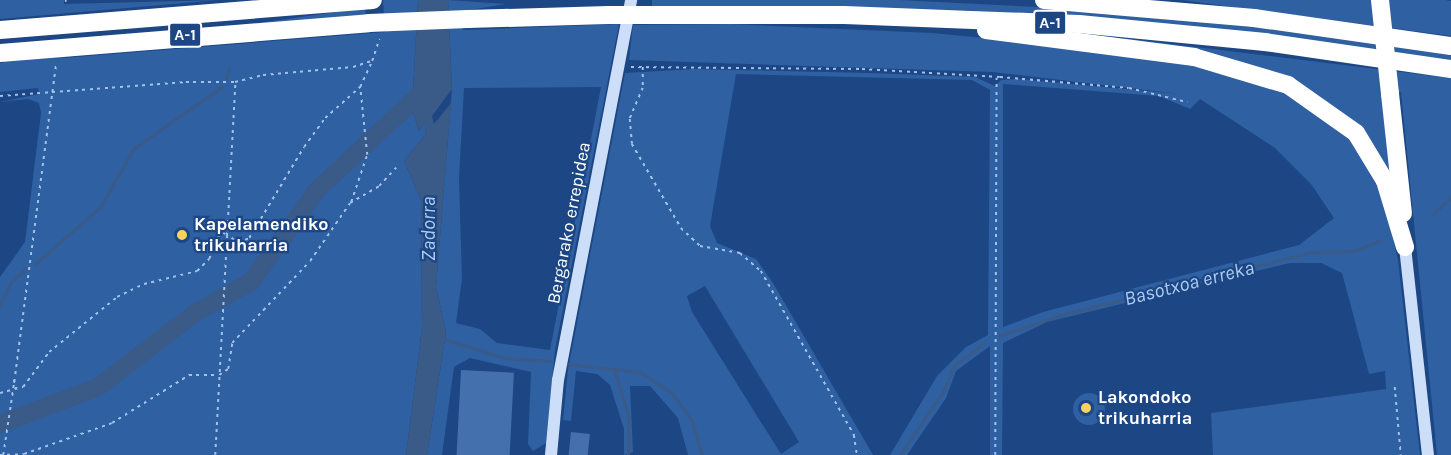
<!DOCTYPE html>
<html>
<head>
<meta charset="utf-8">
<style>
	body { margin:0 }
	#map { position:relative; width:1451px; height:455px; overflow:hidden; background:#1c4684; font-family:Karla,sans-serif }
	div>[style] { position:absolute }
	.green>* { inset:0; background:#2f60a2; transform-origin:0 0 }
	.round { border-radius:50% }
	.water>* { inset:0; background:#3a5a87 }
	.stream>* { height:3px; margin:-1.5px; padding:0 1.5px; transform-origin:1.5px; border-radius:1.5px; background:#3a5a87 }
	.river>* { height:18px; margin:-9px; padding:0 9px; transform-origin:9px; border-radius:9px; background:#3a5a87 }
	.building>* { inset:0; background:#4470ad; transform-origin:0 0 }
	.path>* { height:1.5px; margin-top:-0.75px; transform-origin:0; background:repeating-linear-gradient(90deg,#a2c1eb 0 3px,transparent 0 7.5px) }
	.secondary>* { height:12px; margin:-6px; padding:0 6px; transform-origin:6px; border-radius:6px; background:#cddff8 }
	.highway>* { height:18px; margin:-9px; padding:0 9px; transform-origin:9px; border-radius:9px; background:#fff }
	.path-bridge>* { height:1.5px; margin-top:-0.75px; transform-origin:0; background:repeating-linear-gradient(90deg,#a2c1eb 0 3px,transparent 0 7.5px) }
	.highway-bridge>* { height:18px; margin:-9px; padding:0 9px; transform-origin:9px; border-radius:9px; background:#fff }
	.dots>* { width:16px; height:16px; translate:-50% -50%; box-sizing:border-box; border:3px solid #1c4684; border-radius:50% }
	span { translate:-50% -50%; white-space:nowrap; text-align:center; line-height:1.15; -webkit-text-stroke:4.5px #1c4684; paint-order:stroke }
	.shield-label span { padding:2px 4px; background:#1c4684; border:2px solid; border-radius:4px; -webkit-text-stroke-width:0 }
	.shield-label { font-size:16px; color:#fff; font-weight:700 }
	.street-label { font-size:18px; color:#fff }
	.poi-label { font-size:18px; color:#fff; font-weight:700 }
	.left { translate:0 -50%; text-align:left }
	.water-label { font-size:20px; color:#adcbf2; font-style:italic }
</style>
</head>
<body>
<div id="map">
	<div class="green">
		<div style="clip-path:polygon(0 0,64px 0,64px 4px,219px 0,0 19px)"></div>
		<div style="clip-path:polygon(383px 0,418px 0,412px 109px,419px 131px,427px 121px,425px 135px,404px 161px,421px 200px,422px 328px,406px 455px,0 455px,0 277px,25px 242px,41px 113px,39px 103px,28px 99px,0 102px,39px 94px,38px 88px,0 92px,0 63px,385px 32px)"></div>
		<div style="clip-path:polygon(evenodd,448px 0,506px 4px,463px 11px,463px 30px,619px 24px,555px 350px,546px 443px,533px 451px,528px 444px,531px 372px,470px 358px,454px 367px,442px 455px,427px 455px,446px 332px,436px 287px,452px 89px,448px 0,601px 87px,550px 350px,497px 343px,480px 329px,456px 323px,462px 279px,459px 178px,464px 88px,601px 87px)"></div>
		<div style="clip-path:polygon(652px 0,899px 0,1077px 9px,1210px 20px,1451px 53px,1451px 62px,1105px 19px,964px 10px,652px 6px)"></div>
		<div style="clip-path:polygon(1181px 0,1445px 0,1451px 1px,1451px 36px)"></div>
		<div style="left:365px;top:8px;width:7px;height:366px;rotate:82deg"></div>
		<div style="clip-path:polygon(evenodd,731px 24px,932px 33px,1056px 45px,1225px 70px,1299px 98px,1350px 140px,1383px 196px,1398px 260px,1420px 455px,1213px 455px,1211px 413px,1386px 389px,1385px 371px,1369px 374px,1342px 273px,1321px 263px,1290px 263px,1047px 322px,1003px 343px,1002px 455px,990px 455px,990px 346px,956px 371px,946px 398px,907px 455px,890px 455px,937px 376px,966px 347px,988px 335px,990px 90px,972px 80px,736px 74px,710px 226px,717px 243px,756px 259px,773px 283px,873px 455px,688px 455px,678px 418px,650px 386px,630px 386px,633px 452px,624px 455px,624px 429px,610px 385px,597px 374px,576px 371px,571px 421px,563px 420px,568px 370px,625px 73px,694px 69px,869px 73px,975px 77px,995px 86px,1001px 80px,1017px 79px,1180px 94px,992px 72px,629px 60px,633px 25px,731px 24px,1003px 84px,1159px 96px,1190px 109px,1200px 99px,1275px 148px,1311px 184px,1334px 218px,1299px 245px,1043px 312px,1003px 327px,1003px 84px,731px 24px,705px 286px,799px 442px,781px 454px,692px 312px,687px 296px,705px 286px)"></div>
		<div style="clip-path:polygon(1122px 38px,1451px 78px,1451px 455px,1437px 455px,1401px 92px,1383px 93px,1395px 191px,1333px 108px)"></div>
		<div class="round" style="left:1073px;top:393px;width:32px;height:32px"></div>
	</div>
	<div class="water">
		<div style="clip-path:polygon(418px 0,448px 0,452px 89px,432px 116px,434px 124px,451px 103px,436px 287px,446px 332px,427px 455px,406px 455px,422px 328px,421px 200px,404px 161px,425px 135px,426px 123px,419px 131px,412px 109px)"></div>
	</div>
	<div class="stream">
		<div style="left:226px;top:78px;width:10px;rotate:-73deg"></div>
		<div style="left:1433px;top:214px;width:25px;rotate:-43deg"></div>
		<div style="left:35px;top:264px;width:86px;rotate:-41.2deg"></div>
		<div style="left:100px;top:207px;width:68px;rotate:-60deg"></div>
		<div style="left:134px;top:148px;width:108px;rotate:-34.9deg"></div>
		<div style="left:0;top:305px;width:25px;rotate:-64deg"></div>
		<div style="left:11px;top:282px;width:20px;rotate:-41deg"></div>
		<div style="left:999px;top:336px;width:65px;rotate:-18.7deg"></div>
		<div style="left:1061px;top:315px;width:259px;rotate:-14.1deg"></div>
		<div style="left:1312px;top:252px;width:42px;rotate:-1.4deg"></div>
		<div style="left:1354px;top:251px;width:29px;rotate:-22deg"></div>
		<div style="left:444px;top:339px;width:64px;rotate:17.3deg"></div>
		<div style="left:505px;top:358px;width:45px;rotate:3.8deg"></div>
		<div style="left:569px;top:364px;width:71px;rotate:6.4deg"></div>
		<div style="left:640px;top:372px;width:38px;rotate:33deg"></div>
		<div style="left:672px;top:393px;width:34px;rotate:54deg"></div>
		<div style="left:692px;top:421px;width:35px;rotate:74deg"></div>
		<div style="left:614px;top:369px;width:48px;rotate:73.1deg"></div>
		<div style="left:628px;top:415px;width:40px;rotate:90deg"></div>
		<div style="left:900px;top:455px;width:78px;rotate:-55.9deg"></div>
		<div style="left:944px;top:390px;width:27px;rotate:-68deg"></div>
		<div style="left:954px;top:365px;width:37px;rotate:-36deg"></div>
	</div>
	<div class="river">
		<div style="left:0;top:424px;width:105px;rotate:-20.7deg"></div>
		<div style="left:98px;top:387px;width:122px;rotate:-37.3deg"></div>
		<div style="left:195px;top:313px;width:64px;rotate:-29deg"></div>
		<div style="left:251px;top:282px;width:113px;rotate:-54.3deg"></div>
		<div style="left:317px;top:190px;width:151px;rotate:-42.9deg"></div>
	</div>
	<div class="building">
		<div style="left:461px;top:370px;width:53px;height:85px;rotate:3deg"></div>
		<div style="left:571px;top:432px;width:19px;height:23px;rotate:6deg"></div>
	</div>
	<div class="path">
		<div style="left:65px;top:2px;width:2px;rotate:-63deg"></div>
		<div style="left:631px;top:67px;width:231px;rotate:0.5deg"></div>
		<div style="left:862px;top:69px;width:138px;rotate:3.3deg"></div>
		<div style="left:1000px;top:77px;width:129px;rotate:4.9deg"></div>
		<div style="left:1129px;top:88px;width:60px;rotate:13.6deg"></div>
		<div style="left:643px;top:67px;width:21px;rotate:90deg"></div>
		<div style="left:643px;top:88px;width:34px;rotate:113deg"></div>
		<div style="left:630px;top:119px;width:25px;rotate:85deg"></div>
		<div style="left:632px;top:144px;width:97px;rotate:59.7deg"></div>
		<div style="left:681px;top:228px;width:26px;rotate:43deg"></div>
		<div style="left:700px;top:246px;width:41px;rotate:9.9deg"></div>
		<div style="left:740px;top:253px;width:28px;rotate:41deg"></div>
		<div style="left:761px;top:271px;width:189px;rotate:60.4deg"></div>
		<div style="left:854px;top:435px;width:20px;rotate:81deg"></div>
		<div style="left:0;top:96px;width:187px;rotate:-4.3deg"></div>
		<div style="left:186px;top:82px;width:49px"></div>
		<div style="left:235px;top:82px;width:29px;rotate:-14deg"></div>
		<div style="left:263px;top:75px;width:90px;rotate:-5.1deg"></div>
		<div style="left:353px;top:67px;width:20px;rotate:-18deg"></div>
		<div style="left:372px;top:61px;width:23px;rotate:-72deg"></div>
		<div style="left:351px;top:202px;width:50px;rotate:-71.2deg"></div>
		<div style="left:367px;top:155px;width:68px;rotate:-95.9deg"></div>
		<div style="left:226px;top:233px;width:16px;rotate:40deg"></div>
		<div style="left:238px;top:243px;width:12px;rotate:-24deg"></div>
		<div style="left:249px;top:238px;width:106px;rotate:-58.9deg"></div>
		<div style="left:304px;top:147px;width:36px;rotate:-54deg"></div>
		<div style="left:325px;top:118px;width:47px;rotate:-41.5deg"></div>
		<div style="left:360px;top:87px;width:26px;rotate:-65deg"></div>
		<div style="left:14px;top:380px;width:9px;rotate:72deg"></div>
		<div style="left:14px;top:382px;width:320px;rotate:-82.5deg"></div>
		<div style="left:1395px;top:387px;width:68px;rotate:85deg"></div>
		<div style="left:0;top:393px;width:24px;rotate:-15deg"></div>
		<div style="left:23px;top:387px;width:44px;rotate:-53.4deg"></div>
		<div style="left:49px;top:352px;width:87px;rotate:-39deg"></div>
		<div style="left:117px;top:297px;width:30px;rotate:-26deg"></div>
		<div style="left:144px;top:284px;width:55px;rotate:-13.8deg"></div>
		<div style="left:197px;top:271px;width:17px;rotate:-45deg"></div>
		<div style="left:209px;top:259px;width:22px;rotate:-69deg"></div>
		<div style="left:217px;top:238px;width:9px;rotate:-32deg"></div>
		<div style="left:0;top:455px;width:24px;rotate:-2deg"></div>
		<div style="left:24px;top:454px;width:93px;rotate:-19.4deg"></div>
		<div style="left:112px;top:423px;width:91px;rotate:-31.9deg"></div>
		<div style="left:189px;top:375px;width:30px"></div>
		<div style="left:219px;top:375px;width:11px;rotate:-34deg"></div>
		<div style="left:228px;top:369px;width:26px;rotate:-81deg"></div>
		<div style="left:232px;top:343px;width:113px;rotate:-46.4deg"></div>
		<div style="left:310px;top:261px;width:70px;rotate:-55.4deg"></div>
		<div style="left:350px;top:203px;width:34px;rotate:-30deg"></div>
		<div style="left:379px;top:186px;width:25px;rotate:-47deg"></div>
		<div style="left:215px;top:455px;width:374px;rotate:-86.9deg"></div>
		<div style="left:995px;top:455px;width:377px;rotate:-89.8deg"></div>
	</div>
	<div class="secondary">
		<div style="left:1405px;top:247px;width:209px;rotate:83.7deg"></div>
		<div style="left:551px;top:455px;width:75px;rotate:-84.7deg"></div>
		<div style="left:558px;top:380px;width:387px;rotate:-79.1deg"></div>
	</div>
	<div class="highway">
		<div style="left:1044px;top:0;width:211px;rotate:4.9deg"></div>
		<div style="left:1254px;top:18px;width:199px;rotate:8.1deg"></div>
		<div style="left:646px;top:15px;width:198px"></div>
		<div style="left:844px;top:15px;width:235px;rotate:2.2deg"></div>
		<div style="left:1079px;top:24px;width:187px;rotate:5.5deg"></div>
		<div style="left:1265px;top:42px;width:188px;rotate:8.3deg"></div>
		<div style="left:468px;top:19px;width:140px;rotate:-1.6deg"></div>
		<div style="left:0;top:30px;width:374px;rotate:-4.6deg"></div>
		<div style="left:986px;top:30px;width:210px;rotate:7.4deg"></div>
		<div style="left:1194px;top:57px;width:98px;rotate:16.6deg"></div>
		<div style="left:1288px;top:85px;width:83px;rotate:35.2deg"></div>
		<div style="left:1356px;top:133px;width:56px;rotate:58.9deg"></div>
		<div style="left:1385px;top:181px;width:69px;rotate:73.1deg"></div>
		<div style="left:0;top:53px;width:370px;rotate:-4.6deg"></div>
		<div style="left:1390px;top:94px;width:120px;rotate:83.8deg"></div>
	</div>
	<div class="path-bridge">
		<div style="left:3px;top:455px;width:74px;rotate:-81.4deg"></div>
	</div>
	<div class="highway-bridge">
		<div style="left:1380px;top:0;width:95px;rotate:83.9deg"></div>
		<div style="left:608px;top:15px;width:38px"></div>
		<div style="left:369px;top:23px;width:99px;rotate:-2.3deg"></div>
	</div>
	<div class="dots">
		<div style="left:182px;top:235px;background:#fcd25f"></div>
		<div style="left:1086px;top:408px;background:#fcd25f"></div>
	</div>
	<div class="shield-label">
		<span style="left:1050px;top:23px">A-1</span>
		<span style="left:185px;top:35px">A-1</span>
	</div>
	<div class="street-label">
		<span style="left:569px;top:223px;rotate:-79deg">Bergarako errepidea</span>
	</div>
	<div class="poi-label">
		<span class="left" style="left:194px;top:235px">Kapelamendiko<br>trikuharria</span>
		<span class="left" style="left:1098px;top:408px">Lakondoko<br>trikuharria</span>
	</div>
	<div class="water-label">
		<span style="left:428px;top:229px;rotate:-90deg">Zadorra</span>
		<span style="left:1189px;top:283px;rotate:-14deg">Basotxoa erreka</span>
	</div>
</div>
</body>
</html>
